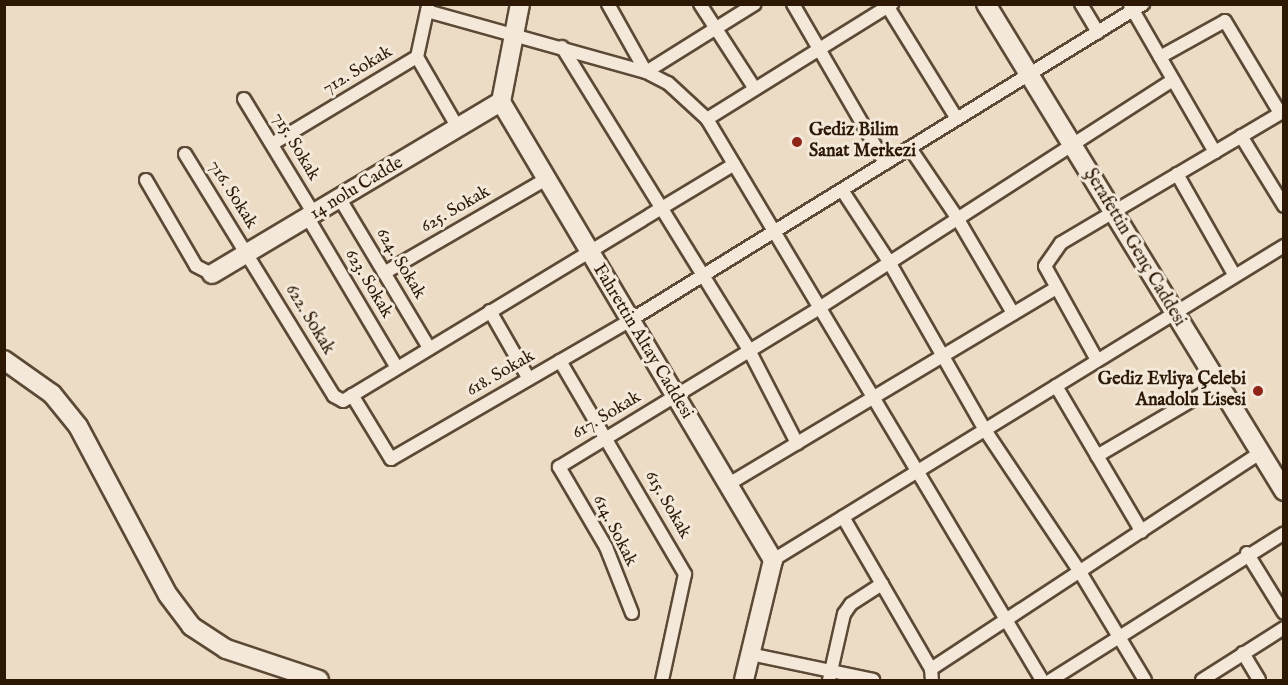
<!DOCTYPE html>
<html>
<head>
<meta charset="utf-8">
<style>
	body { margin:0 }
	#map { position:relative; width:1288px; height:685px; overflow:hidden; background:#ecdcc5; font-family:"IM FELL English",serif }
	div>[style] { position:absolute }
	.roads { filter:drop-shadow(2px 0 #5c4935) drop-shadow(-2px 0 #5c4935) drop-shadow(0 2px #5c4935) drop-shadow(0 -2px #5c4935) }
	.street>* { height:12px; margin:-6px; padding:0 6px; transform-origin:6px; border-radius:6px; background:#f3e8d9 }
	.secondary>* { height:18px; margin:-9px; padding:0 9px; transform-origin:9px; border-radius:9px; background:#f3e8d9 }
	.dots>* { width:16px; height:16px; translate:-50% -50%; box-sizing:border-box; border:3px solid #f3e8d9; border-radius:50% }
	span { translate:-50% -50%; white-space:nowrap; text-align:center; line-height:1.15; -webkit-text-stroke:6px #f3e8d9; paint-order:stroke }
	.street-label { font-size:18px; color:#2c1805 }
	.poi-label { font-size:18px; color:#2c1805; font-weight:700 }
	.left { translate:0 -50%; text-align:left }
	.right { translate:-100% -50%; text-align:right }
	.frame { position:absolute; inset:0; border:6px solid #2c1805; pointer-events:none }
</style>
</head>
<body>
<div id="map">
	<div class="roads">
		<div class="street">
			<div style="left:608px;top:4px;width:78px;rotate:60.8deg"></div>
			<div style="left:646px;top:72px;width:128px;rotate:-32deg"></div>
			<div style="left:700px;top:4px;width:101px;rotate:57.1deg"></div>
			<div style="left:793px;top:4px;width:184px;rotate:59.9deg"></div>
			<div style="left:886px;top:4px;width:135px;rotate:58.3deg"></div>
			<div style="left:1081px;top:4px;width:33px;rotate:59deg"></div>
			<div style="left:1130px;top:5px;width:170px;rotate:60deg"></div>
			<div style="left:427px;top:11px;width:227px;rotate:15.6deg"></div>
			<div style="left:646px;top:72px;width:25px;rotate:27deg"></div>
			<div style="left:668px;top:83px;width:53px;rotate:42.7deg"></div>
			<div style="left:707px;top:119px;width:653px;rotate:59.16deg"></div>
			<div style="left:562px;top:47px;width:356px;rotate:58.3deg"></div>
			<div style="left:749px;top:350px;width:105px;rotate:62.7deg"></div>
			<div style="left:417px;top:57px;width:82px;rotate:60deg"></div>
			<div style="left:1160px;top:57px;width:74px;rotate:-29deg"></div>
			<div style="left:1225px;top:21px;width:107px;rotate:59.1deg"></div>
			<div style="left:244px;top:99px;width:135px;rotate:58.7deg"></div>
			<div style="left:707px;top:119px;width:218px;rotate:-31.9deg"></div>
			<div style="left:1241px;top:136px;width:82px;rotate:58.4deg"></div>
			<div style="left:272px;top:144px;width:169px;rotate:-31deg"></div>
			<div style="left:417px;top:57px;width:52px;rotate:-77.8deg"></div>
			<div style="left:910px;top:148px;width:82px;rotate:55.9deg"></div>
			<div style="left:956px;top:216px;width:113px;rotate:59.6deg"></div>
			<div style="left:185px;top:154px;width:284px;rotate:58.4deg"></div>
			<div style="left:334px;top:396px;width:10px;rotate:29deg"></div>
			<div style="left:343px;top:401px;width:457px;rotate:-31.2deg"></div>
			<div style="left:1177px;top:174px;width:117px;rotate:60.4deg"></div>
			<div style="left:146px;top:180px;width:99px;rotate:59.8deg"></div>
			<div style="left:196px;top:266px;width:18px;rotate:27deg"></div>
			<div style="left:842px;top:190px;width:84px;rotate:56.7deg"></div>
			<div style="left:888px;top:260px;width:196px;rotate:60.3deg"></div>
			<div style="left:985px;top:430px;width:171px;rotate:56.2deg"></div>
			<div style="left:1080px;top:572px;width:126px;rotate:59deg"></div>
			<div style="left:340px;top:199px;width:174px;rotate:59.1deg"></div>
			<div style="left:308px;top:218px;width:174px;rotate:59.3deg"></div>
			<div style="left:384px;top:273px;width:187px;rotate:-30.1deg"></div>
			<div style="left:490px;top:311px;width:78px;rotate:60.2deg"></div>
			<div style="left:1097px;top:360px;width:107px;rotate:-119deg"></div>
			<div style="left:1045px;top:266px;width:28px;rotate:-55deg"></div>
			<div style="left:1061px;top:243px;width:259px;rotate:-30.6deg"></div>
			<div style="left:560px;top:361px;width:247px;rotate:59.6deg"></div>
			<div style="left:685px;top:574px;width:108px;rotate:102.2deg"></div>
			<div style="left:1056px;top:386px;width:169px;rotate:59.5deg"></div>
			<div style="left:352px;top:395px;width:75px;rotate:58.6deg"></div>
			<div style="left:391px;top:459px;width:275px;rotate:-30.1deg"></div>
			<div style="left:629px;top:321px;width:604px;rotate:-31.66deg"></div>
			<div style="left:1097px;top:456px;width:140px;rotate:-30.4deg"></div>
			<div style="left:727px;top:485px;width:383px;rotate:-30.9deg"></div>
			<div style="left:843px;top:517px;width:176px;rotate:59.9deg"></div>
			<div style="left:931px;top:669px;width:11px;rotate:85deg"></div>
			<div style="left:1247px;top:553px;width:70px;rotate:58.3deg"></div>
			<div style="left:773px;top:560px;width:600px;rotate:-31.57deg"></div>
			<div style="left:632px;top:613px;width:71px;rotate:-111.5deg"></div>
			<div style="left:606px;top:547px;width:93px;rotate:-120.4deg"></div>
			<div style="left:559px;top:467px;width:305px;rotate:-31.4deg"></div>
			<div style="left:819px;top:308px;width:421px;rotate:-32.8deg"></div>
			<div style="left:1243px;top:653px;width:31px;rotate:59deg"></div>
			<div style="left:750px;top:654px;width:126px;rotate:11.9deg"></div>
			<div style="left:931px;top:669px;width:394px;rotate:-33.3deg"></div>
			<div style="left:829px;top:680px;width:68px;rotate:-77.2deg"></div>
			<div style="left:844px;top:614px;width:12px;rotate:-55deg"></div>
			<div style="left:851px;top:604px;width:37px;rotate:-33deg"></div>
			<div style="left:1051px;top:680px;width:275px;rotate:-32.2deg"></div>
			<div style="left:1202px;top:680px;width:97px;rotate:-32.4deg"></div>
		</div>
		<div class="secondary">
			<div style="left:520px;top:4px;width:100px;rotate:101deg"></div>
			<div style="left:501px;top:102px;width:533px;rotate:59.29deg"></div>
			<div style="left:773px;top:560px;width:123px;rotate:103.6deg"></div>
			<div style="left:986px;top:4px;width:571px;rotate:58.54deg"></div>
			<div style="left:212px;top:274px;width:336px;rotate:-30.8deg"></div>
			<div style="left:4px;top:360px;width:59px;rotate:35.3deg"></div>
			<div style="left:52px;top:394px;width:41px;rotate:50.9deg"></div>
			<div style="left:78px;top:426px;width:191px;rotate:62deg"></div>
			<div style="left:168px;top:595px;width:39px;rotate:53deg"></div>
			<div style="left:191px;top:626px;width:42px;rotate:33.3deg"></div>
			<div style="left:226px;top:649px;width:98px;rotate:18.4deg"></div>
		</div>
	</div>
	<div class="dots">
		<div style="left:797px;top:142px;background:#8f2418"></div>
		<div style="left:1258px;top:391px;background:#8f2418"></div>
	</div>
	<div class="street-label">
		<span style="left:358px;top:71px;rotate:-31deg">712. Sokak</span>
		<span style="left:295px;top:147px;rotate:59deg">715. Sokak</span>
		<span style="left:357px;top:189px;rotate:-31deg">14 nolu Cadde</span>
		<span style="left:232px;top:195px;rotate:58deg">716. Sokak</span>
		<span style="left:456px;top:210px;rotate:-30deg">625. Sokak</span>
		<span style="left:1134px;top:248px;rotate:59deg">Şerafettin Genç Caddesi</span>
		<span style="left:400px;top:264px;rotate:59deg">624. Sokak</span>
		<span style="left:368px;top:284px;rotate:59deg">623. Sokak</span>
		<span style="left:309px;top:320px;rotate:59deg">622. Sokak</span>
		<span style="left:642px;top:342px;rotate:59deg">Fahrettin Altay Caddesi</span>
		<span style="left:501px;top:374px;rotate:-30deg">618. Sokak</span>
		<span style="left:607px;top:416px;rotate:-31deg">617. Sokak</span>
		<span style="left:667px;top:505px;rotate:60deg">615. Sokak</span>
		<span style="left:614px;top:531px;rotate:63deg">614. Sokak</span>
	</div>
	<div class="poi-label">
		<span class="left" style="left:809px;top:142px">Gediz Bilim<br>Sanat Merkezi</span>
		<span class="right" style="left:1246px;top:391px">Gediz Evliya Çelebi<br>Anadolu Lisesi</span>
	</div>
	<div class="frame"></div>
</div>
</body>
</html>
